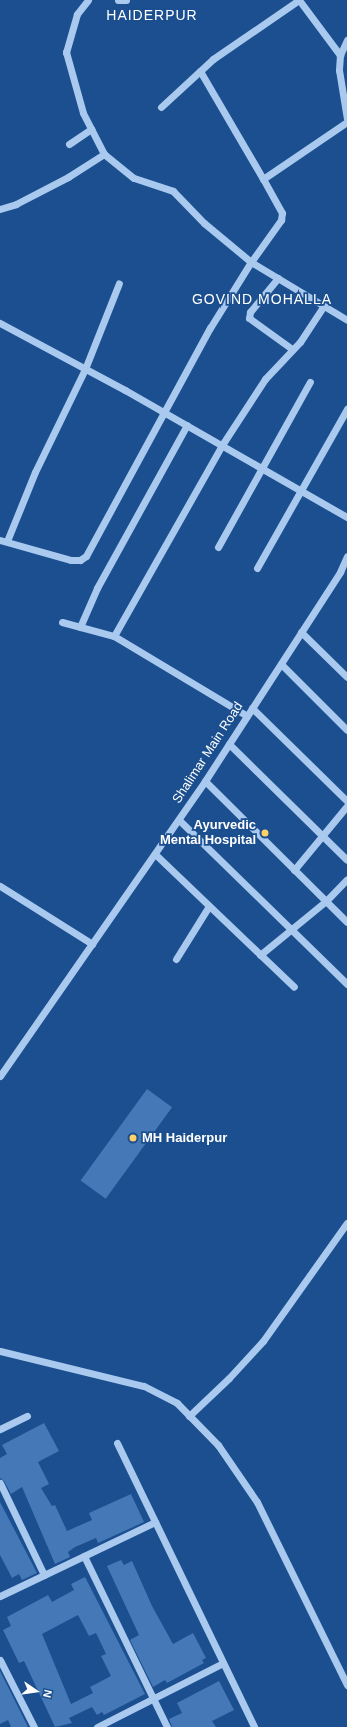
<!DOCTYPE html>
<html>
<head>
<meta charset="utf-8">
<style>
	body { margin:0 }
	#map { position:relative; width:347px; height:1727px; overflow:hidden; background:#1b4f8f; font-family:Arial,sans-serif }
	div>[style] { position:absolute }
	.building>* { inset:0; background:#4478b7; transform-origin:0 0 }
	.minor>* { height:7px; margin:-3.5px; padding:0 3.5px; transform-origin:3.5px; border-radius:3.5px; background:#a9c9ee }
	.dots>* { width:11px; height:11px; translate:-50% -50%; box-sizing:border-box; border:2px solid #1b4f8f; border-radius:50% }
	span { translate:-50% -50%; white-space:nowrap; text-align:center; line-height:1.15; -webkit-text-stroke:3.5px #1b4f8f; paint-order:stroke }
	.street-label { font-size:13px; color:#fff }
	.poi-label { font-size:13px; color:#fff; font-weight:700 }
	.right { translate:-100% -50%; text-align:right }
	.left { translate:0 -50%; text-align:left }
	.neighbourhood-label { font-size:14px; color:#fff; letter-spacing:1px }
	.north { position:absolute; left:16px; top:1671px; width:40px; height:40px; -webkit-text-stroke:3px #1b4f8f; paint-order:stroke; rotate:103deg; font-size:11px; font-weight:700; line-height:16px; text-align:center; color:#fff }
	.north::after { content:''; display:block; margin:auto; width:14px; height:18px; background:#fff; clip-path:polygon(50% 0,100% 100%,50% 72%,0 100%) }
</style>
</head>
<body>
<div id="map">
	<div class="building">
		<div style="left:147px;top:1089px;width:31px;height:113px;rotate:36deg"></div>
		<div style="clip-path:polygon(44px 1423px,59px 1451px,38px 1462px,49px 1484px,41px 1488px,52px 1506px,55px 1505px,67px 1531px,92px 1520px,89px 1513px,131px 1494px,144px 1522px,98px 1543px,96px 1538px,75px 1547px,68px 1552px,70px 1557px,55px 1564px,22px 1487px,11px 1494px,4px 1481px,0 1478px,0 1458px,7px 1454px,2px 1445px)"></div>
		<div style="clip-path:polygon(0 1502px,37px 1573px,22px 1580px,19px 1574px,12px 1578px,0 1555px)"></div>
		<div style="clip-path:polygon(121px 1560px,124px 1565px,132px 1561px,152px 1606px,173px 1644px,193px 1633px,206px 1658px,202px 1660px,204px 1663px,167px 1683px,165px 1680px,153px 1687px,130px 1640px,139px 1635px,107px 1566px)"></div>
		<div style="clip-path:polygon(evenodd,85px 1577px,145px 1694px,104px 1715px,102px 1712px,97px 1715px,92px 1707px,69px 1718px,72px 1723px,55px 1727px,24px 1661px,19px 1663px,3px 1630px,11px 1626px,7px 1617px,48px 1595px,52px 1602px,74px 1590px,71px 1584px,85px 1577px,78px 1615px,89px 1636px,96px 1633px,106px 1654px,101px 1656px,111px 1676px,90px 1687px,93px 1693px,71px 1704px,42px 1634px,78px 1615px)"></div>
		<div style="clip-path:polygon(0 1671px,28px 1727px,11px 1727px,8px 1720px,0 1724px)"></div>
		<div style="clip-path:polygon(219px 1681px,234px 1710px,212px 1721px,216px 1727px,172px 1727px,169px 1719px,182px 1713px,177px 1703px)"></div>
	</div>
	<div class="minor">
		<div style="left:88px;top:0;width:18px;rotate:128deg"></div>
		<div style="left:77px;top:14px;width:40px;rotate:106deg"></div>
		<div style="left:66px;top:52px;width:63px;rotate:74.4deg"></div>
		<div style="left:83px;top:113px;width:46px;rotate:62.9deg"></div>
		<div style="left:118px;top:0;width:8px"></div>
		<div style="left:299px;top:0;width:69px;rotate:53.3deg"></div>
		<div style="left:347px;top:40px;width:17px;rotate:115deg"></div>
		<div style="left:340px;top:55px;width:15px;rotate:94deg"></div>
		<div style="left:339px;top:70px;width:50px;rotate:80.7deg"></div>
		<div style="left:200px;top:71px;width:125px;rotate:59.7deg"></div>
		<div style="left:161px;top:107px;width:71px;rotate:-42.7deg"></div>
		<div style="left:213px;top:59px;width:104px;rotate:-34.5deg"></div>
		<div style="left:69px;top:144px;width:27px;rotate:-34deg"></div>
		<div style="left:0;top:209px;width:17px;rotate:-17deg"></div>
		<div style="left:16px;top:204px;width:59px;rotate:-27.4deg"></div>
		<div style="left:68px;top:177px;width:43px;rotate:-32.6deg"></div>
		<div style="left:104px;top:154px;width:38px;rotate:39deg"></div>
		<div style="left:134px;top:178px;width:41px;rotate:18.4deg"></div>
		<div style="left:173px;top:191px;width:45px;rotate:45.9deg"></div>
		<div style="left:204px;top:223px;width:61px;rotate:39.7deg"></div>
		<div style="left:251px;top:262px;width:112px;rotate:31.1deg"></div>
		<div style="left:278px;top:278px;width:44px;rotate:129.5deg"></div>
		<div style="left:250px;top:312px;width:6px;rotate:99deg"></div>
		<div style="left:249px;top:318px;width:53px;rotate:35.8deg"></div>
		<div style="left:0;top:323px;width:142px;rotate:28.2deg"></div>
		<div style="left:125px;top:390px;width:256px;rotate:29.8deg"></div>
		<div style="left:0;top:540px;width:74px;rotate:15.7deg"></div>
		<div style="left:71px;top:560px;width:9px"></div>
		<div style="left:80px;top:560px;width:7px;rotate:-34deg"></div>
		<div style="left:86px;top:556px;width:260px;rotate:-61.5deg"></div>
		<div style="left:210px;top:328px;width:78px;rotate:-58.2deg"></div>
		<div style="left:251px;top:262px;width:52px;rotate:-54.5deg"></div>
		<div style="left:281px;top:220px;width:7px;rotate:-82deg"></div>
		<div style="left:282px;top:213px;width:39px;rotate:-119deg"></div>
		<div style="left:263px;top:179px;width:102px;rotate:-34.2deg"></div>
		<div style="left:7px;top:541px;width:74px;rotate:-67.9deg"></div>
		<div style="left:35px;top:472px;width:114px;rotate:-64.1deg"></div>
		<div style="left:85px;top:369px;width:92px;rotate:-68.4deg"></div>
		<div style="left:218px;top:547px;width:189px;rotate:-60.9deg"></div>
		<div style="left:257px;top:568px;width:183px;rotate:-60.5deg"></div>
		<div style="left:62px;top:622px;width:54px;rotate:15.1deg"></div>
		<div style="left:114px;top:636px;width:155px;rotate:31deg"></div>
		<div style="left:80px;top:627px;width:43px;rotate:-66.4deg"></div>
		<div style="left:97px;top:588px;width:186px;rotate:-61.1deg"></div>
		<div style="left:301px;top:632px;width:64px;rotate:44.4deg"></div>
		<div style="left:114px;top:636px;width:219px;rotate:-60.5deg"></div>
		<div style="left:222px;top:445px;width:79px;rotate:-56.9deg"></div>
		<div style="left:265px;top:379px;width:51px;rotate:-46.6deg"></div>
		<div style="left:300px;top:342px;width:42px;rotate:-56.7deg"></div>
		<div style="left:281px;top:664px;width:93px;rotate:45deg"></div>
		<div style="left:252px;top:708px;width:133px;rotate:44.4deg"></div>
		<div style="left:229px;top:744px;width:165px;rotate:44.5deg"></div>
		<div style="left:205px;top:781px;width:200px;rotate:44.8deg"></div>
		<div style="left:179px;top:820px;width:235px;rotate:44.3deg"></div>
		<div style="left:155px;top:854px;width:192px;rotate:43.7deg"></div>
		<div style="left:294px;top:870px;width:83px;rotate:-50.4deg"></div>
		<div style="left:0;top:886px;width:109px;rotate:32.2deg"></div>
		<div style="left:260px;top:955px;width:85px;rotate:-39.3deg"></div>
		<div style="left:326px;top:901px;width:30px;rotate:-46deg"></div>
		<div style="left:176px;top:959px;width:62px;rotate:-58.1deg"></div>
		<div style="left:0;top:1076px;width:359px;rotate:-55.2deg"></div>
		<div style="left:205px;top:781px;width:249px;rotate:-57.1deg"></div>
		<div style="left:340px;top:572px;width:17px;rotate:-66deg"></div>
		<div style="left:0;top:1351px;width:148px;rotate:13.7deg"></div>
		<div style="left:144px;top:1386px;width:37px;rotate:27deg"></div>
		<div style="left:177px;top:1403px;width:59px;rotate:45.7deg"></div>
		<div style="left:218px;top:1445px;width:69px;rotate:55.6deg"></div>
		<div style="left:257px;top:1502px;width:204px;rotate:63.8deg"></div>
		<div style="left:189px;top:1416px;width:55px;rotate:-43.5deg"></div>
		<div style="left:229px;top:1378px;width:50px;rotate:-47.4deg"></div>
		<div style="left:263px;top:1341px;width:145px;rotate:-54.6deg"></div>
		<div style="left:0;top:1429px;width:30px;rotate:-26deg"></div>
		<div style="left:117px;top:1443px;width:315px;rotate:64.2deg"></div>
		<div style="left:0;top:1483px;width:102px;rotate:64.4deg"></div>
		<div style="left:84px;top:1556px;width:190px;rotate:64.1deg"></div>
		<div style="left:0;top:1596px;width:172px;rotate:-25.5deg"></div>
		<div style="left:0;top:1660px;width:75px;rotate:63.1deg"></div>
		<div style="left:97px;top:1727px;width:141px;rotate:-26.9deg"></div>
	</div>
	<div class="dots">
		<div style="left:265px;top:833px;background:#ffd166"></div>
		<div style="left:133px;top:1138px;background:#ffd166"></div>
	</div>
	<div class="street-label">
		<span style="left:208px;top:753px;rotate:-57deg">Shalimar Main Road</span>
	</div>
	<div class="poi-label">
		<span class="right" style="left:256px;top:833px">Ayurvedic<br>Mental Hospital</span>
		<span class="left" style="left:142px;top:1138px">MH Haiderpur</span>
	</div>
	<div class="neighbourhood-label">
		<span style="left:152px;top:15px">HAIDERPUR</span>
		<span style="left:262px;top:299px">GOVIND MOHALLA</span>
	</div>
	<div class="north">N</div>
</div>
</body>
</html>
